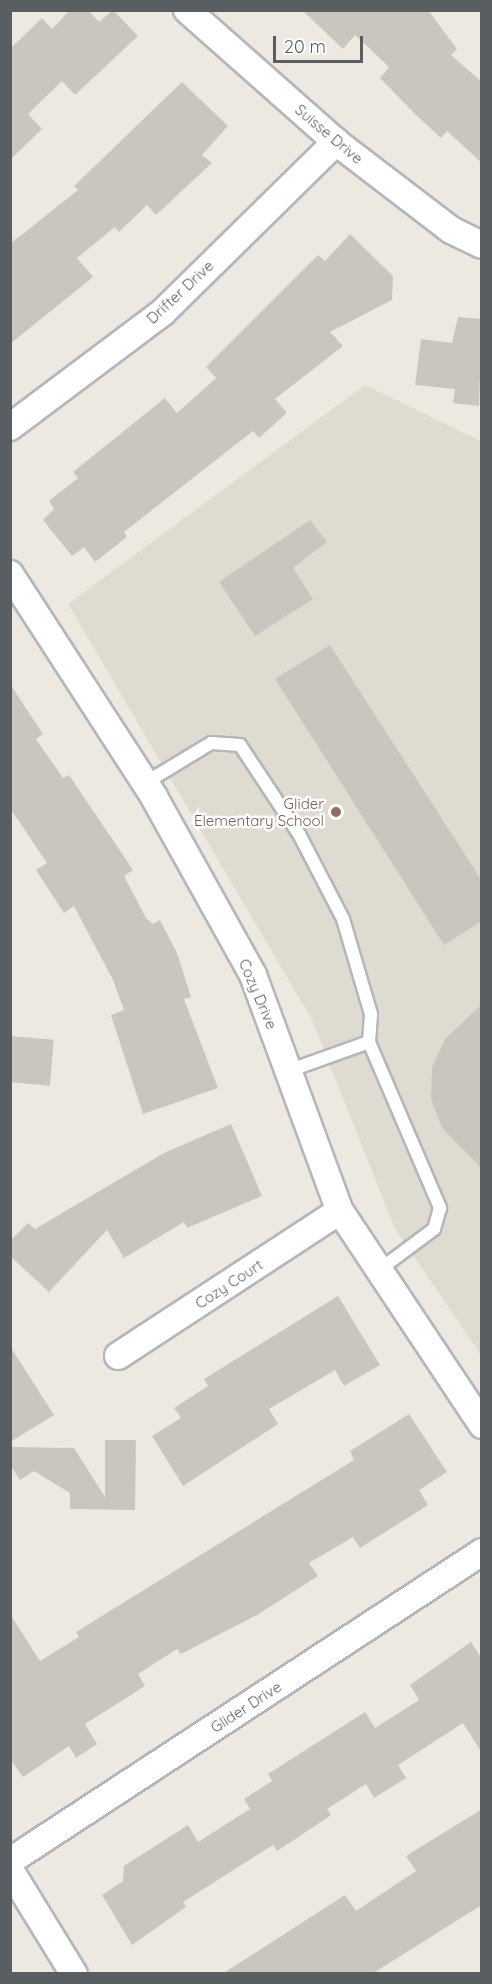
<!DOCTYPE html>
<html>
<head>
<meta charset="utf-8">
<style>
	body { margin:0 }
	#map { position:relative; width:492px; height:1984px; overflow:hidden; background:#eee9e0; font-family:Quicksand,sans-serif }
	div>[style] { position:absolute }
	.education>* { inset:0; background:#e0dbd0 }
	.building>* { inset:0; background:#cac6bf; transform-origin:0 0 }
	.roads { filter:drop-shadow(2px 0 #b3b7bc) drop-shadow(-2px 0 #b3b7bc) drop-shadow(0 2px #b3b7bc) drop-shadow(0 -2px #b3b7bc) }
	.lane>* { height:12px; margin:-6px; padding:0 6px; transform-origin:6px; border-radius:6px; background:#fff }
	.street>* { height:26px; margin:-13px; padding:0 13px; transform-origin:13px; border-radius:13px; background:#fff }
	.dots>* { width:16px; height:16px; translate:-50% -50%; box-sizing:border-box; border:3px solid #fff; border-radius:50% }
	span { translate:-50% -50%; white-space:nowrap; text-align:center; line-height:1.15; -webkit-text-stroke:5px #fff; paint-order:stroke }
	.street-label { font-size:15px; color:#595e63 }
	.education-label { font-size:15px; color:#785e54 }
	.right { translate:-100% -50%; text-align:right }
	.frame { position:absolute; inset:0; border:12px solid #595e63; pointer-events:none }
	.scale { position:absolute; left:273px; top:36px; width:90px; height:27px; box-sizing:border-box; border:3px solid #595e63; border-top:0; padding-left:8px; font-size:18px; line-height:21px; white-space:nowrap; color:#595e63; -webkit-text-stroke:4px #fff; paint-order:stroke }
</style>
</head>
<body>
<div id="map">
	<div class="education">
		<div style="clip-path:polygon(365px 385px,481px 441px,481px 1355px,395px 1229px,312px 1020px,68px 604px)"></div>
	</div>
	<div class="building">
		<div style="clip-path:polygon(70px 10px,88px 10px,99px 22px,113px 10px,138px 36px,75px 95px,62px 81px,28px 114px,42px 129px,10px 160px,10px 49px,42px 18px,52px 29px)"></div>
		<div style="clip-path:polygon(302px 10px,428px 10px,457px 49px,451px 55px,482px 82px,482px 163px,447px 131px,441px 138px,416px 115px,380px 78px,389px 67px,355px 35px,343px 49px)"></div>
		<div style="clip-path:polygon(182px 82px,228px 126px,202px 155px,212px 163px,156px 215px,147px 205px,119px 232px,115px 227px,77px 258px,93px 277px,10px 344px,10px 244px,78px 190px,74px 186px)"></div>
		<div style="clip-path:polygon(350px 234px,393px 276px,392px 300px,330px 332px,343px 346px,275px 399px,287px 413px,259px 438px,253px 431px,124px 532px,127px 537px,95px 562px,84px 547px,72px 556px,43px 520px,54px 509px,49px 501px,78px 478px,73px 472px,165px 398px,177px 413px,216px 378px,206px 367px,318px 255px,325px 261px)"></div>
		<div style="clip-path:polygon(458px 317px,482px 319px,479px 406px,453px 403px,455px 389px,415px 385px,421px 339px,452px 343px)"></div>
		<div style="clip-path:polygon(310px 520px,327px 542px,293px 568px,313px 599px,255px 636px,219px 582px)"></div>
		<div style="clip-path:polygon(330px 645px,482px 881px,482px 921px,444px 945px,275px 679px)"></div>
		<div style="clip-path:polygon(10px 684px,43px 734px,36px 739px,63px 778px,69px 775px,133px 870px,124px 876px,146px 918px,153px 924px,160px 920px,177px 953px,191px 997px,184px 999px,218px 1088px,143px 1114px,111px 1015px,124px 1010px,113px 980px,74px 906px,64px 913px,36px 870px,47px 863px,10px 808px)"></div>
		<div style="clip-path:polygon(482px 1004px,482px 1169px,442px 1128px,431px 1099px,432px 1067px,445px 1039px)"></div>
		<div style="left:10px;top:1036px;width:44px;height:46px;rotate:5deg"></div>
		<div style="clip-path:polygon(231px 1124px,262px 1196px,187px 1228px,184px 1222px,124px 1258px,107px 1230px,49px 1292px,10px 1256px,10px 1241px,28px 1223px,35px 1229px,164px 1153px)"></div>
		<div style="clip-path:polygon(338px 1296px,380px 1365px,344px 1386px,335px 1370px,269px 1409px,278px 1424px,183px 1486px,152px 1436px,181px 1418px,174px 1408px,208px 1386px,204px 1379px)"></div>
		<div style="clip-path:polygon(10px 1346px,54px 1415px,10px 1442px)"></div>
		<div style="clip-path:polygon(409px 1414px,447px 1472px,419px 1490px,428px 1505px,360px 1548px,353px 1537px,309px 1563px,318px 1576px,257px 1615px,181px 1654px,177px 1649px,138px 1674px,145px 1686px,85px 1724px,97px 1744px,76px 1758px,69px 1746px,23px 1777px,10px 1759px,10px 1614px,40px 1661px,79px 1637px,76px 1632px,354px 1460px,350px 1451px)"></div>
		<div style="clip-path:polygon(105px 1440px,136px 1440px,135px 1510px,70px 1509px,70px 1493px,34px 1471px,20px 1480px,10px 1465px,10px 1447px,74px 1448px,105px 1497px)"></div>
		<div style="clip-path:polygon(471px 1642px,482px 1659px,482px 1753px,463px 1723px,398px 1765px,406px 1778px,374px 1798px,366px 1784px,327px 1809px,331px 1815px,297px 1838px,277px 1851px,273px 1845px,183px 1902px,186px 1907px,132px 1945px,102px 1895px,123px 1881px,124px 1866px,188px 1825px,198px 1842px,250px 1809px,244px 1799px,272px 1781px,268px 1774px,365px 1712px,375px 1728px,419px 1700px,410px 1685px)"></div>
		<div style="clip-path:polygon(482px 1809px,482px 1905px,464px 1916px,372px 1974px,222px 1974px,345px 1895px,356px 1911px,416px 1871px,406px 1856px)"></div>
	</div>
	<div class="roads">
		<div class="lane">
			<div style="left:145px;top:783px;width:77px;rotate:-31.2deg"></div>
			<div style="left:211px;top:743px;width:29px;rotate:4deg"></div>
			<div style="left:240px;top:745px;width:107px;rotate:56.5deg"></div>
			<div style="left:299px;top:834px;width:96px;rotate:62.6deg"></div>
			<div style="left:343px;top:919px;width:99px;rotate:73.6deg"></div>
			<div style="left:371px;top:1014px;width:28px;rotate:94deg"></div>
			<div style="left:369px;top:1042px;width:86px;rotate:160.3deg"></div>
			<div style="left:369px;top:1042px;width:181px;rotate:66.8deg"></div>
			<div style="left:440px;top:1208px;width:22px;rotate:106deg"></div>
			<div style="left:434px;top:1229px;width:69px;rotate:143.3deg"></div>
		</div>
		<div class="street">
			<div style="left:187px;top:10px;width:199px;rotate:41.5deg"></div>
			<div style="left:336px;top:142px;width:145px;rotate:37.4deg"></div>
			<div style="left:451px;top:230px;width:34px;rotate:26deg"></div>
			<div style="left:10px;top:427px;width:191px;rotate:-36.9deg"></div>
			<div style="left:163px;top:312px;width:243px;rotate:-44.5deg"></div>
			<div style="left:10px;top:574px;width:265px;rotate:57.1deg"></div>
			<div style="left:154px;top:797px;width:204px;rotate:60.9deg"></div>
			<div style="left:253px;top:975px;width:252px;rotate:69.8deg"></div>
			<div style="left:340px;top:1211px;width:257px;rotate:56.4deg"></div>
			<div style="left:118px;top:1356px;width:265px;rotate:-33.2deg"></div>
			<div style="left:10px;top:1861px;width:564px;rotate:-33.21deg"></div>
			<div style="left:10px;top:1870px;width:122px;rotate:58.4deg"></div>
		</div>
	</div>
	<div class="dots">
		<div style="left:336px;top:812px;background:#8d6e63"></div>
	</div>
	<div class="street-label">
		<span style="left:329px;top:134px;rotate:40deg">Suisse Drive</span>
		<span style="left:180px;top:292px;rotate:-43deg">Drifter Drive</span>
		<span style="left:258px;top:994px;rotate:67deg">Cozy Drive</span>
		<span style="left:229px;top:1284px;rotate:-33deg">Cozy Court</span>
		<span style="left:246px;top:1707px;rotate:-33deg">Glider Drive</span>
	</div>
	<div class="education-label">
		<span class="right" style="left:324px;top:812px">Glider<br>Elementary School</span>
	</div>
	<div class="frame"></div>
	<div class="scale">20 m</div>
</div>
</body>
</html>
